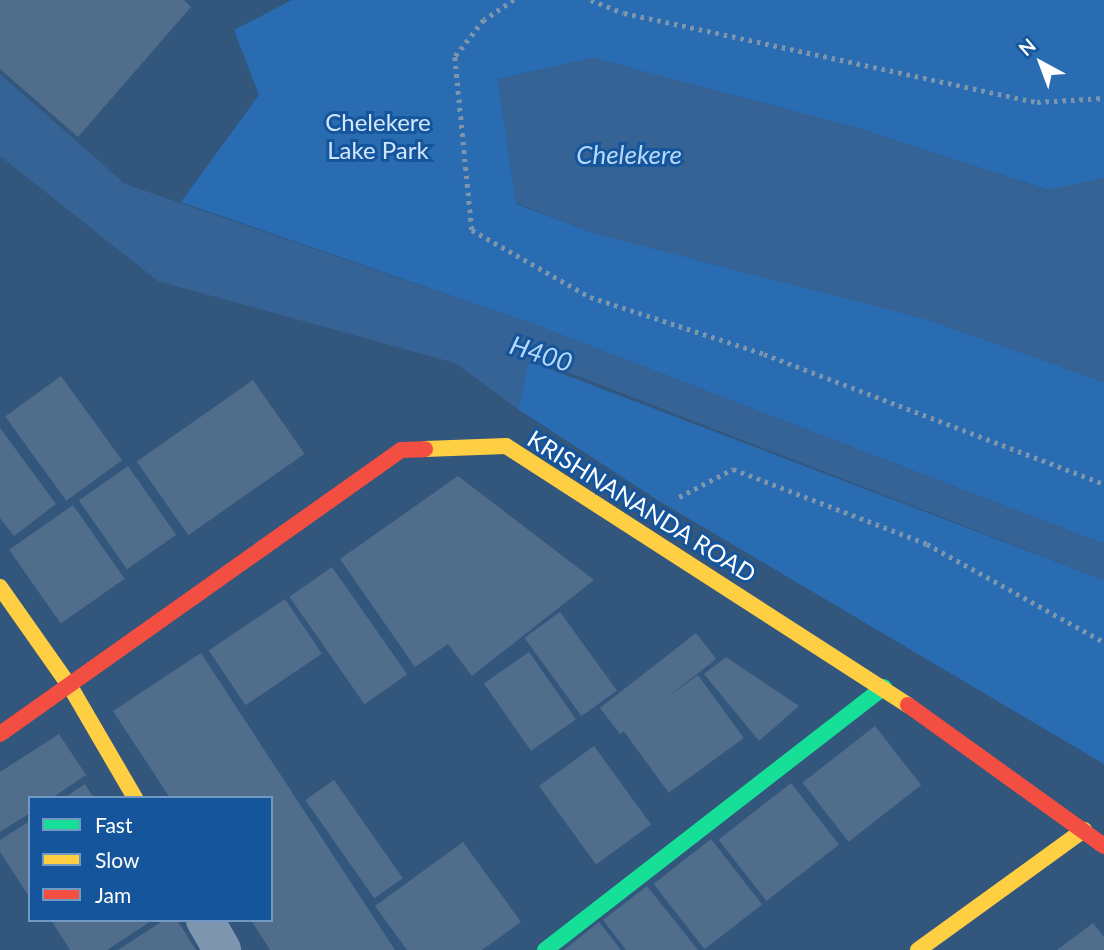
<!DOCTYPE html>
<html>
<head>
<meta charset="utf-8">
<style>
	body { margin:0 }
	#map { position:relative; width:1104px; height:950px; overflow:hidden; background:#33567d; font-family:Lato,sans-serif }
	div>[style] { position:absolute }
	.green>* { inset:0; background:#296cb2 }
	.water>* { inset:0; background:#366395 }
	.building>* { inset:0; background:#506d8b; transform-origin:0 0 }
	.path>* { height:4.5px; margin-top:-2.25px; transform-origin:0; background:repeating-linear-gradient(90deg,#7e95ae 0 3.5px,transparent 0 8.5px) }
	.street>* { height:38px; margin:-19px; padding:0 19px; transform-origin:19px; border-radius:19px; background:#7e95ae }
	.fast>* { height:16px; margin:-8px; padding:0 8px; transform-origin:8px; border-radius:8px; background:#16e098 }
	.slow>* { height:16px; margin:-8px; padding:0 8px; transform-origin:8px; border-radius:8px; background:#ffcf43 }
	.jam>* { height:16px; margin:-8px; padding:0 8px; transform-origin:8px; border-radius:8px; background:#f24e42 }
	span { translate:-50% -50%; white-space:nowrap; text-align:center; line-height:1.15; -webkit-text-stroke:6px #14559c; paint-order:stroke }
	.park-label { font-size:24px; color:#d2e7fd }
	.street-label { font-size:24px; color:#fff }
	.water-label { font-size:26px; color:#b6d8fa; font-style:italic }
	.legend { position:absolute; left:28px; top:796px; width:245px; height:126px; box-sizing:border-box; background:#14559c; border:2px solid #7299c4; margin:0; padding:9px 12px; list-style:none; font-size:21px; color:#fff }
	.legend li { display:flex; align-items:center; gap:14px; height:35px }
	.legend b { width:35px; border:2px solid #7299c4 }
	.north { position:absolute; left:1006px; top:28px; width:70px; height:70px; -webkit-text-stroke:5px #14559c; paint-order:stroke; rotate:319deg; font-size:19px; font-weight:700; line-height:28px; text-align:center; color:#fff }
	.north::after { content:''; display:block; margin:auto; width:24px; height:32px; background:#fff; clip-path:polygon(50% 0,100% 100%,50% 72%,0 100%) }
</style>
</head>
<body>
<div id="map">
	<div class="green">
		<div style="clip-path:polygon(292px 0,1104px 0,1104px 178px,1049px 190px,854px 127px,593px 58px,498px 79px,516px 204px,597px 234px,926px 319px,1104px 382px,1104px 544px,536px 325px,181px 202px,259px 95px,234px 30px)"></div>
		<div style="clip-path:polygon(529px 361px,1104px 580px,1104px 764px,659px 501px,518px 409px)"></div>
	</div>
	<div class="water">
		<div style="clip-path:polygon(593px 58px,854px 127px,1048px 190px,1104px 178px,1104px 382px,926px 319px,597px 234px,516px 203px,498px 79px)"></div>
		<div style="clip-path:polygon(0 74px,125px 184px,536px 325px,1104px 544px,1104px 580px,552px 366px,529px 361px,518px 409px,455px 363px,158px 281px,0 156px)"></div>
	</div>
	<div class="building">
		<div style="clip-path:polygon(0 0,184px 0,191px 7px,78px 137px,0 69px)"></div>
		<div style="left:61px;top:376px;width:104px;height:69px;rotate:54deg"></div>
		<div style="left:253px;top:380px;width:90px;height:142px;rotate:55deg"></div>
		<div style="clip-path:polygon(0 428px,56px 504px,14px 536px,0 518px)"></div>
		<div style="left:128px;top:466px;width:84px;height:60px;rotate:55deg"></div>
		<div style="clip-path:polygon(458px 476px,594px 580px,472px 676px,448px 644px,415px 667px,340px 559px)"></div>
		<div style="left:73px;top:505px;width:90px;height:78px;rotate:55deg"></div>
		<div style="left:332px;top:567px;width:131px;height:52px;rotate:55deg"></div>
		<div style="left:285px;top:599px;width:66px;height:92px;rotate:56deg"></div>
		<div style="left:560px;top:612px;width:97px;height:44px;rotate:54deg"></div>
		<div style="left:696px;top:633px;width:33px;height:122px;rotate:52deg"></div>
		<div style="left:529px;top:652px;width:82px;height:55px;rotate:55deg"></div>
		<div style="clip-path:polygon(201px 653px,395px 950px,270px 950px,251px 920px,271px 920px,271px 798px,170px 798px,113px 711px)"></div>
		<div style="clip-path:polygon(726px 657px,799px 706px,759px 741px,704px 674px)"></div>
		<div style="left:698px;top:675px;width:78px;height:93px;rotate:54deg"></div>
		<div style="left:875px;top:726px;width:75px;height:92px;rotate:52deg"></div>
		<div style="clip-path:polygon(59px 734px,86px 775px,52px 798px,30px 798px,30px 813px,0 832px,0 772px)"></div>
		<div style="left:594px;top:746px;width:97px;height:68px;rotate:54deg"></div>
		<div style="left:334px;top:780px;width:120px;height:35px;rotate:55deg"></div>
		<div style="left:791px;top:783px;width:78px;height:92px;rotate:52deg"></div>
		<div style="clip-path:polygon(85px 784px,94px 798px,64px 798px)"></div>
		<div style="clip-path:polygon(30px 821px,30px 898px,0 852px,0 840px)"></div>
		<div style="left:711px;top:839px;width:83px;height:73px;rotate:52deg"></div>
		<div style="clip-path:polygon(463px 842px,521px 922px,482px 950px,407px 950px,375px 906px)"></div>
		<div style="clip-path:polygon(647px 886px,698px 950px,626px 950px,603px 920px)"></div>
		<div style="clip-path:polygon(51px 920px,153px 920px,107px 950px,70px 950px)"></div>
		<div style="clip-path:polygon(164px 920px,177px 920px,196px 950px,118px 950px)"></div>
		<div style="clip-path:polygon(599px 922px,621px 950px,564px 950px)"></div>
		<div style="clip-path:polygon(1093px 923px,1104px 937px,1104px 950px,1057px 950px)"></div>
	</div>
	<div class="path">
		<div style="left:514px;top:0;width:36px;rotate:146deg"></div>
		<div style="left:484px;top:20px;width:47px;rotate:128.1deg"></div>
		<div style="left:455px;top:57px;width:174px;rotate:84.4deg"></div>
		<div style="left:472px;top:230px;width:136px;rotate:29.6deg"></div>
		<div style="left:590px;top:297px;width:183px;rotate:18.1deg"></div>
		<div style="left:764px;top:354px;width:364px;rotate:20.9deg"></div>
		<div style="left:591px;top:0;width:35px;rotate:22deg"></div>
		<div style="left:624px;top:13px;width:422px;rotate:12.2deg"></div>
		<div style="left:1037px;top:102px;width:67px;rotate:-3.4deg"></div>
		<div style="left:679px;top:497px;width:61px;rotate:-27.4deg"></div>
		<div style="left:733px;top:469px;width:208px;rotate:21.1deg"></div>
		<div style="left:927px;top:544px;width:202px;rotate:29deg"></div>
	</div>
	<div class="street">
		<div style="left:205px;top:920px;width:34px;rotate:60deg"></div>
	</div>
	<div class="fast">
		<div style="left:545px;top:950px;width:429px;rotate:-37.8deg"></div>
	</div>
	<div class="slow">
		<div style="left:425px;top:449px;width:81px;rotate:-2.1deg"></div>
		<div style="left:506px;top:446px;width:478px;rotate:32.8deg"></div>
		<div style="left:0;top:587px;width:123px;rotate:54.9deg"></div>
		<div style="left:71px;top:688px;width:127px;rotate:59.8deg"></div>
		<div style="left:918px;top:950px;width:205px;rotate:-35.9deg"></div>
	</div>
	<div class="jam">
		<div style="left:908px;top:705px;width:241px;rotate:35.7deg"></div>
		<div style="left:0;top:734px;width:491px;rotate:-35.3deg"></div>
		<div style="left:401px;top:450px;width:24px;rotate:-2deg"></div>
	</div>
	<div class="park-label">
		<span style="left:378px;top:136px">Chelekere<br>Lake Park</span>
	</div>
	<div class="street-label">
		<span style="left:642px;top:506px;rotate:32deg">KRISHNANANDA ROAD</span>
	</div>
	<div class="water-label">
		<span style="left:629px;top:155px">Chelekere</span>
		<span style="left:541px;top:354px;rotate:18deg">H400</span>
	</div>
	<ul class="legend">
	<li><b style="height:9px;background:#16e098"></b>Fast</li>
	<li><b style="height:9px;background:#ffcf43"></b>Slow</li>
	<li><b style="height:9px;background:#f24e42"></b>Jam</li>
	</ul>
	<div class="north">N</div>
</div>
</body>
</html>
